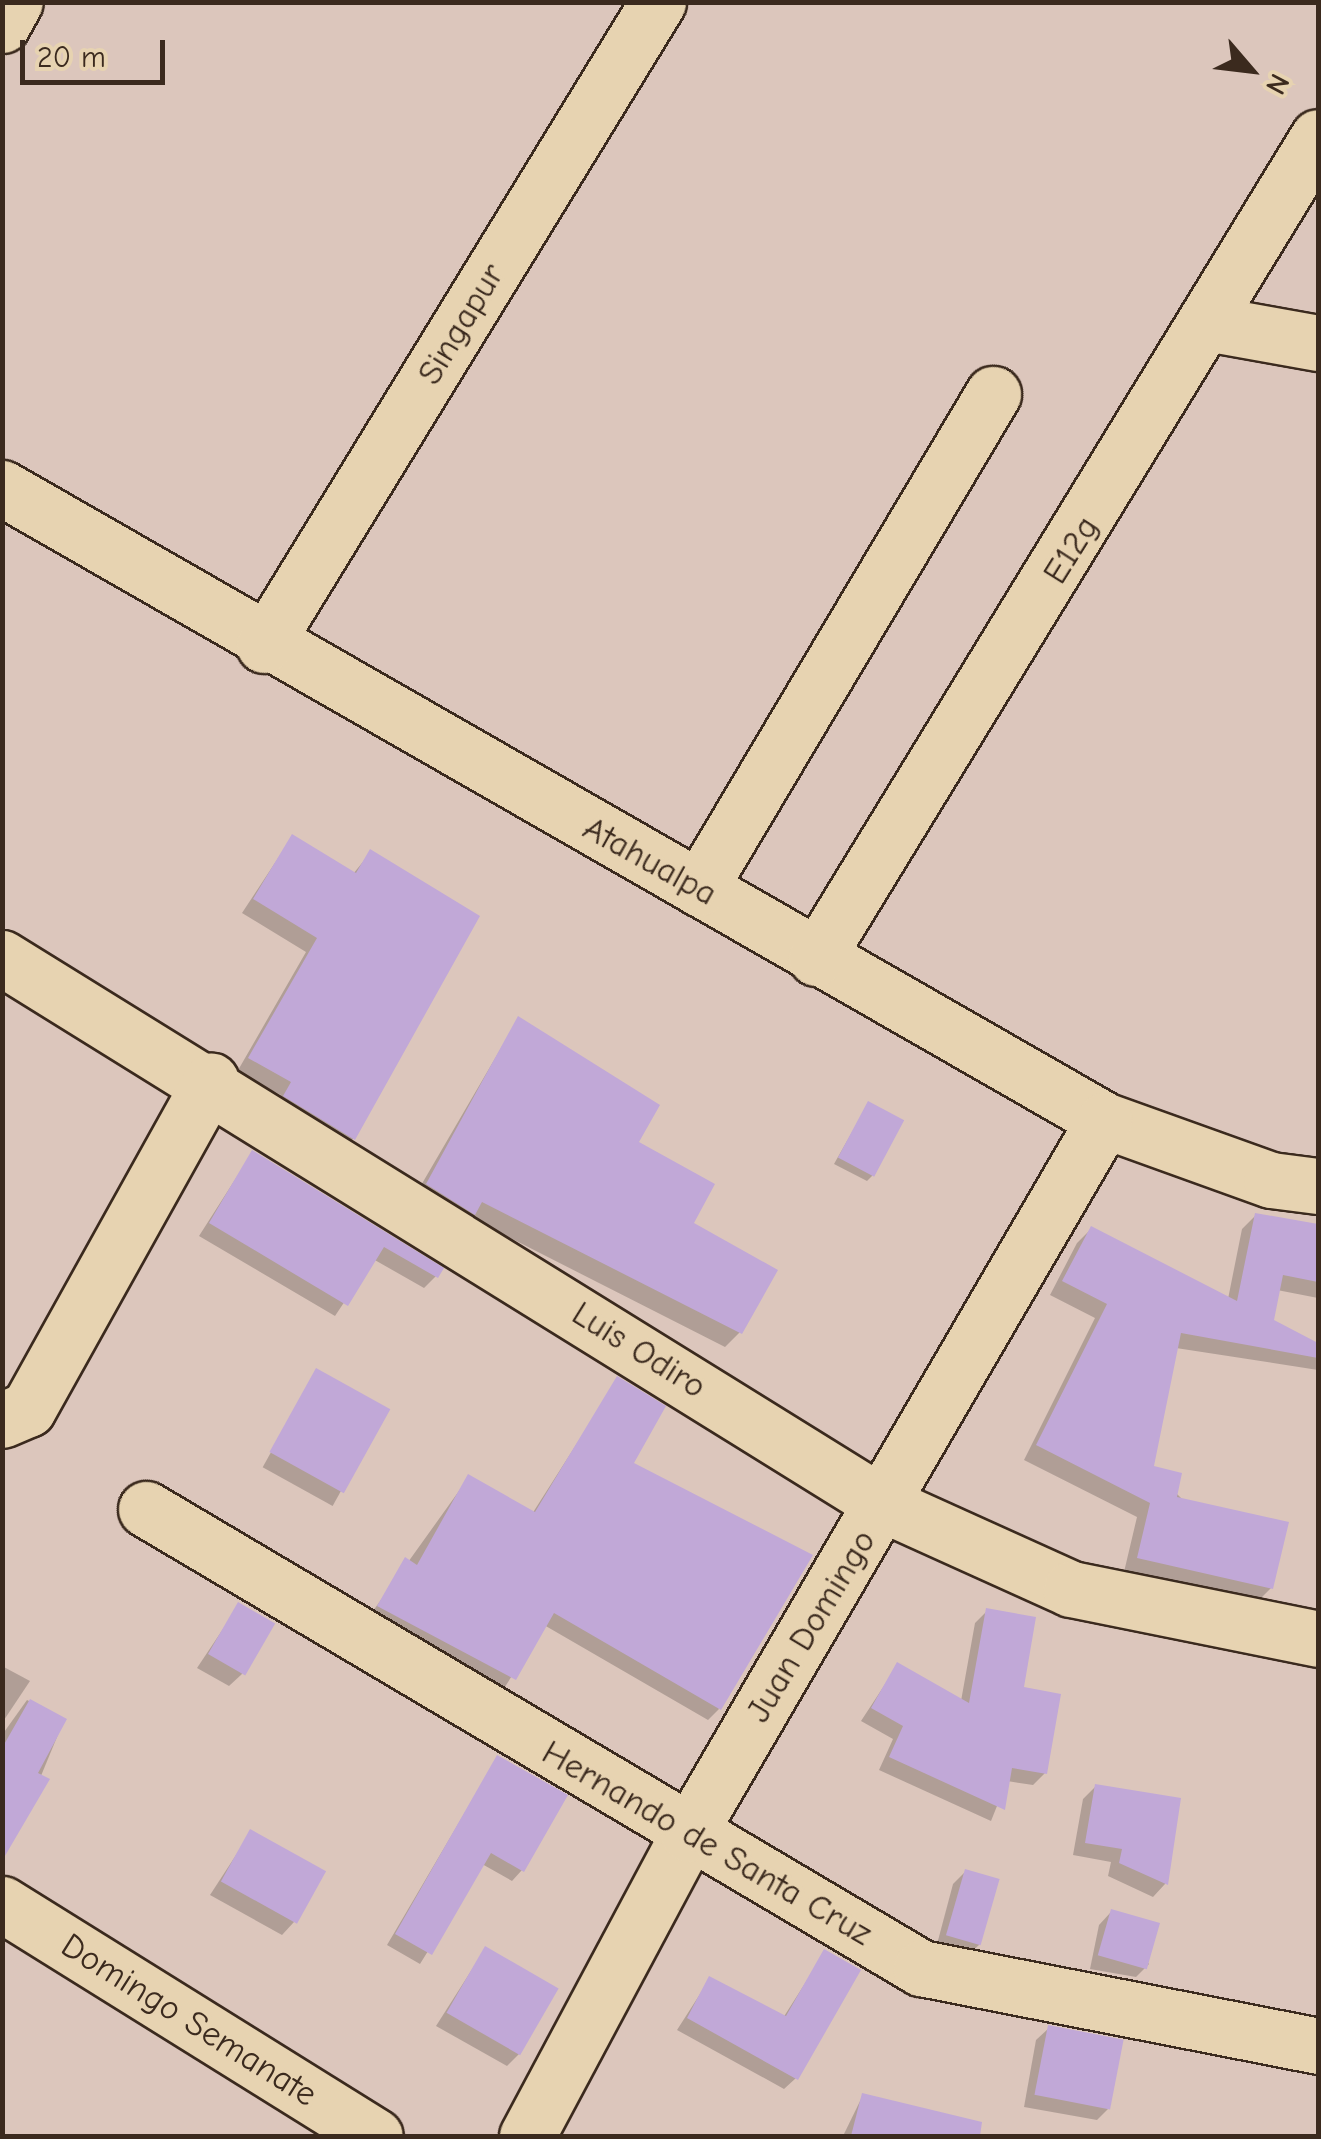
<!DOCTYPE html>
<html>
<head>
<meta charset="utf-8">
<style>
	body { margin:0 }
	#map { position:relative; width:1321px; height:2139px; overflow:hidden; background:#dcc6bc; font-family:"Comic Neue",sans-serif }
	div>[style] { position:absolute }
	.shadow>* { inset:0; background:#0003; transform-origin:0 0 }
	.building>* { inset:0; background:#c1a8d7; transform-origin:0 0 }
	.roads { filter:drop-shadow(2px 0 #3b2a1e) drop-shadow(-2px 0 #3b2a1e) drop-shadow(0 2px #3b2a1e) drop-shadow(0 -2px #3b2a1e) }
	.minor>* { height:55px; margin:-27.5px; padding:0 27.5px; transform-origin:27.5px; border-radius:27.5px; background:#e7d3b1 }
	span { translate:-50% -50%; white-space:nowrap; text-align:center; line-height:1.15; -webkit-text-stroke:8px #e7d3b1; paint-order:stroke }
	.street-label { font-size:35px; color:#3b2a1e }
	.frame { position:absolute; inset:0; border:5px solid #3b2a1e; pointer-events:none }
	.north { position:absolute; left:1201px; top:20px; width:100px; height:100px; -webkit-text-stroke:8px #e7d3b1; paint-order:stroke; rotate:118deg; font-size:28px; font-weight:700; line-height:40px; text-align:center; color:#3b2a1e }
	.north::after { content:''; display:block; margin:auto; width:35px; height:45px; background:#3b2a1e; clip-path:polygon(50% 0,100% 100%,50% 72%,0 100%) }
	.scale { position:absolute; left:20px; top:40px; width:145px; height:45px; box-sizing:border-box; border:5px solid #3b2a1e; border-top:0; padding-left:12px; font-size:30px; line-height:35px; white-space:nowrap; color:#3b2a1e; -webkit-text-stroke:8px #e7d3b1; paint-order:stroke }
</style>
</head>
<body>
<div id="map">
	<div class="shadow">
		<div style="clip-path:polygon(292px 837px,353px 874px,371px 852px,353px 1139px,341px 1151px,273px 1109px,281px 1095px,237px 1072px,306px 952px,242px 913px)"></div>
		<div style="clip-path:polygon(518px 1019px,636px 1142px,691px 1224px,740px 1332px,725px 1347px,469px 1217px,413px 1199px)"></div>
		<div style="clip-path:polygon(868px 1104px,873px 1175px,867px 1181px,834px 1164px)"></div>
		<div style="clip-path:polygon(252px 1153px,436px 1276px,424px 1288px,373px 1259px,335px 1316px,199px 1236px)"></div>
		<div style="clip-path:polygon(1256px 1215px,1318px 1227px,1318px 1298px,1277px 1290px,1271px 1321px,1318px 1346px,1318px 1370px,1176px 1348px,1151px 1468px,1271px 1588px,1257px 1602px,1124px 1572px,1137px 1517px,1024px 1460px,1095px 1318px,1050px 1295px,1077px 1243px,1091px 1229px,1228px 1299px,1242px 1229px)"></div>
		<div style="left:316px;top:1371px;width:80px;height:110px;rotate:29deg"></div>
		<div style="clip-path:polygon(618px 1379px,631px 1464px,719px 1709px,708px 1720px,544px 1625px,503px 1690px,368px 1618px,469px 1477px,532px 1514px)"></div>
		<div style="clip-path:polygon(239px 1605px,242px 1674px,229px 1686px,197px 1668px)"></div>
		<div style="clip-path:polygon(987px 1611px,1045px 1773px,1033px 1785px,1007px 1781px,991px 1821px,879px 1770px,893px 1739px,861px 1721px,897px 1666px,961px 1701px,975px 1623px)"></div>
		<div style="clip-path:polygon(2px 1666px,30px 1681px,2px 1723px)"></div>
		<div style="clip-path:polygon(27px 1700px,64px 1720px,22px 1822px,2px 1828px,2px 1735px)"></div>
		<div style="clip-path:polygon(497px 1758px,522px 1870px,512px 1881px,482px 1864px,420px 1964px,387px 1945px)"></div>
		<div style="clip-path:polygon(1096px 1786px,1178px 1800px,1165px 1884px,1153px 1897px,1108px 1876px,1111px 1862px,1073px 1855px,1083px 1799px)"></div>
		<div style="clip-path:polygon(251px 1832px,294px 1922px,282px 1935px,210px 1895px)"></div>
		<div style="clip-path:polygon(965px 1872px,980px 1944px,967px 1956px,936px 1948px,953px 1884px)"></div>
		<div style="clip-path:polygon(1111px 1912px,1149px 1964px,1136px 1977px,1090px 1969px,1099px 1925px)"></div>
		<div style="clip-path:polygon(485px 1949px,520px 2053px,507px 2066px,436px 2026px)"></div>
		<div style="clip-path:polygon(825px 1952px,796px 2078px,784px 2089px,677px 2030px,709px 1980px,783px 2018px)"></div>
		<div style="clip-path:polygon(1049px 2028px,1110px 2107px,1097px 2120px,1024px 2107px,1036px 2040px)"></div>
		<div style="clip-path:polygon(863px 2095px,942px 2115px,936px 2136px,843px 2136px)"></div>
	</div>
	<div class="building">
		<div style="clip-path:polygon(292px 834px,356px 873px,370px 849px,480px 916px,355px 1140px,283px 1096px,291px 1082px,248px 1058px,317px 938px,253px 899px)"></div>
		<div style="clip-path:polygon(518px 1016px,660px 1105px,639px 1142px,715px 1184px,694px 1223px,778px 1270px,742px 1334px,482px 1202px,475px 1215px,426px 1184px)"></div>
		<div style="left:868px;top:1101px;width:41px;height:64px;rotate:28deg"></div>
		<div style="clip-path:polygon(252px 1150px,444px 1268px,438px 1278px,384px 1247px,348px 1306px,209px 1223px)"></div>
		<div style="clip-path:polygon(1255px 1213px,1318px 1224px,1318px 1282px,1283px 1275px,1274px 1320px,1318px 1343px,1318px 1358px,1181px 1333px,1154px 1466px,1182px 1473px,1177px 1497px,1289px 1522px,1273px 1589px,1137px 1558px,1150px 1503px,1036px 1445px,1107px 1304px,1062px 1281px,1091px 1226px,1237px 1301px)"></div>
		<div style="left:316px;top:1368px;width:85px;height:96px;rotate:29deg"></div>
		<div style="clip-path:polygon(617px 1376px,666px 1406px,634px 1463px,813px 1555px,721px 1710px,554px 1613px,516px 1680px,377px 1606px,405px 1557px,417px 1565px,468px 1474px,535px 1512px)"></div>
		<div style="left:238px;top:1602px;width:43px;height:60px;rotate:30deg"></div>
		<div style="clip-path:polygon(986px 1608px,1036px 1617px,1024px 1687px,1061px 1694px,1047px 1774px,1012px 1768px,1005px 1810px,889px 1757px,903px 1726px,871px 1708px,897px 1662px,969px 1703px)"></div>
		<div style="clip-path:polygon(30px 1699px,67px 1719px,38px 1773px,50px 1779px,2px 1861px,2px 1748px)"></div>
		<div style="clip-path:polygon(497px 1755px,568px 1795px,524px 1872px,491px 1853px,432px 1955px,395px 1934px)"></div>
		<div style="clip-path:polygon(1095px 1784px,1181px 1798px,1168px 1885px,1119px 1863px,1122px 1849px,1085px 1843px)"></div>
		<div style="left:250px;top:1829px;width:87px;height:60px;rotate:29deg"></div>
		<div style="left:965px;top:1869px;width:36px;height:69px;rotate:16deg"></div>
		<div style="left:1111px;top:1909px;width:51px;height:48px;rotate:16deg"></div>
		<div style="left:485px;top:1946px;width:85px;height:77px;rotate:30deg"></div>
		<div style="clip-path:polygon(824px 1949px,861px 1970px,798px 2080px,687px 2018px,709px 1976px,786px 2016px)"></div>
		<div style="left:1048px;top:2025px;width:77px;height:71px;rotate:11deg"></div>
		<div style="clip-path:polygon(862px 2093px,982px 2122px,980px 2136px,851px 2136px)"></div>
	</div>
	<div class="roads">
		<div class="minor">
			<div style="left:2px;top:25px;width:26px;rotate:-61deg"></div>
			<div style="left:1212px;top:324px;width:108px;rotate:10.2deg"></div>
			<div style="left:2px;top:488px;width:1270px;rotate:29.83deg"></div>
			<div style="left:1104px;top:1120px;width:177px;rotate:19.8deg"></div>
			<div style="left:1271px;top:1180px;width:47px;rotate:7.3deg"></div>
			<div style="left:264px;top:645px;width:754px;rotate:-58.5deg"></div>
			<div style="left:699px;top:888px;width:575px;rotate:-59.24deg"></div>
			<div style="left:2px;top:958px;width:1036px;rotate:31.79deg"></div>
			<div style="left:883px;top:1504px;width:206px;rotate:24.3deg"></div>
			<div style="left:1071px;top:1589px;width:252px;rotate:11.4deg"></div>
			<div style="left:816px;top:958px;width:962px;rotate:-58.56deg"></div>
			<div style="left:2px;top:1420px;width:28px;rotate:-23deg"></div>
			<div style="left:28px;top:1409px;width:376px;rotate:-60.9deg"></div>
			<div style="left:146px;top:1509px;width:901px;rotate:30.64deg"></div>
			<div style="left:921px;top:1968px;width:405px;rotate:11.1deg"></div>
			<div style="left:2px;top:1904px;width:439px;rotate:31.9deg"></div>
			<div style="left:527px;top:2136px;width:342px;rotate:-61.9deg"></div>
			<div style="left:688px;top:1834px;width:826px;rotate:-59.77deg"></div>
		</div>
	</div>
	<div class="street-label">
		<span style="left:461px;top:324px;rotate:-59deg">Singapur</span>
		<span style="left:1071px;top:550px;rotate:-58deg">E12g</span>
		<span style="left:650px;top:861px;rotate:29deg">Atahualpa</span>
		<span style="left:639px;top:1350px;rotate:32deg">Luis Odiro</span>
		<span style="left:811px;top:1626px;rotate:-59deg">Juan Domingo</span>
		<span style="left:707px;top:1843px;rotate:30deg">Hernando de Santa Cruz</span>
		<span style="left:189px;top:2020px;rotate:32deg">Domingo Semanate</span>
	</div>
	<div class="frame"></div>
	<div class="north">N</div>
	<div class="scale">20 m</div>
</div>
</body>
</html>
